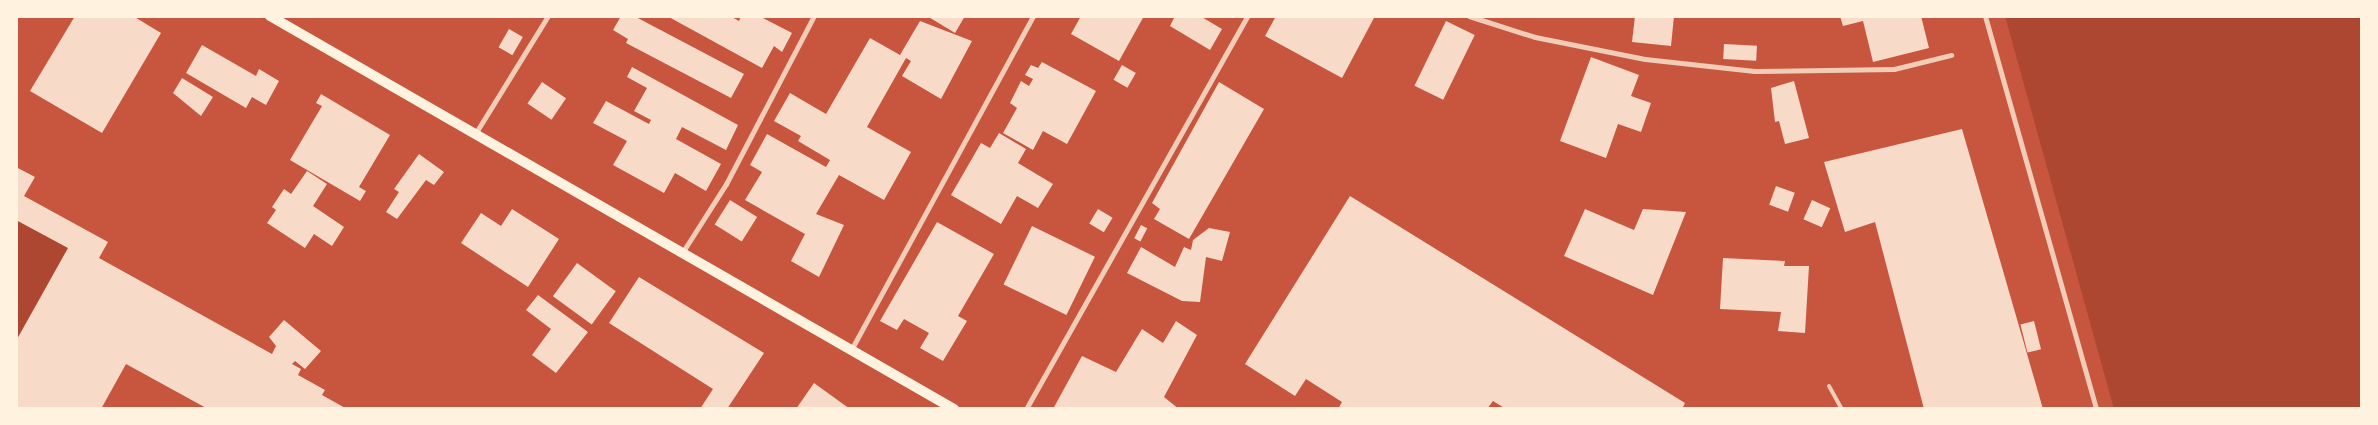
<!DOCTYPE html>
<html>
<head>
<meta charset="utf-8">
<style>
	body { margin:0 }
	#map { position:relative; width:2378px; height:425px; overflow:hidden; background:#c8553d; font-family:"DejaVu Sans",sans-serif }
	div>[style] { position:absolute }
	.green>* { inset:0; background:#ae4732 }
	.building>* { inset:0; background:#f7dbc8; transform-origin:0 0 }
	.service>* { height:4px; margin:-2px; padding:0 2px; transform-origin:2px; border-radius:2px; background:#f1ccb7 }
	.minor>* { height:5px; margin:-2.5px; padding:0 2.5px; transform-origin:2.5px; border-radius:2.5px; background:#f1ccb7 }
	.secondary>* { height:10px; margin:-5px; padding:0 5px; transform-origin:5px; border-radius:5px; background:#fff3e0 }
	span { translate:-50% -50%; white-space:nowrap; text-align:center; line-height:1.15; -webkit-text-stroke:4px #fff3e0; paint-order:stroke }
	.frame { position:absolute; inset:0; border:18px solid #fff3e0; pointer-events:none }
</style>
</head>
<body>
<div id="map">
	<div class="green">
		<div style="clip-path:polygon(2005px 16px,2362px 16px,2362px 409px,2114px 409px)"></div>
		<div style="clip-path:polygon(16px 220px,68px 248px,16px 341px)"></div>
	</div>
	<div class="building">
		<div style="clip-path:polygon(75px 16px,133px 16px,161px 33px,102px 133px,30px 91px)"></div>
		<div style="clip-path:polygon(621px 16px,634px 16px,744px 74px,731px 98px,626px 43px,628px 39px,613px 30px)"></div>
		<div style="clip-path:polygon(667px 16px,730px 16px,739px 21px,741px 16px,759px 16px,792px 33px,782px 52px,774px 46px,762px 68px)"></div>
		<div style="clip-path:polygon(927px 16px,965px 16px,955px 33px)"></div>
		<div style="clip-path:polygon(1081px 16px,1144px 16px,1119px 61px,1071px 34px)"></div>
		<div style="clip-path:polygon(1175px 16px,1200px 16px,1222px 29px,1210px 50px,1170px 26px)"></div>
		<div style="clip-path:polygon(1276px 16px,1375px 16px,1342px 78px,1265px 36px)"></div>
		<div style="clip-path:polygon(1635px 16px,1674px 16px,1671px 46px,1632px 42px)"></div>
		<div style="clip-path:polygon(1840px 16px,1921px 16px,1929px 48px,1873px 62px,1863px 21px,1843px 26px)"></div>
		<div style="clip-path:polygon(920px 21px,972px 41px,941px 99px,902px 76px,911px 61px,906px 58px,867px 127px,911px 152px,884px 200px,839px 175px,816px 214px,844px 225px,819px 277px,791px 261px,805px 234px,745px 200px,762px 172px,750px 165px,767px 134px,826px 167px,830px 160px,798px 141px,801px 136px,774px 121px,790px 93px,826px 114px,870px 38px,900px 55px)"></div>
		<div style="left:1446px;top:21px;width:32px;height:72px;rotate:26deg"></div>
		<div style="left:509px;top:29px;width:16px;height:21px;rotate:30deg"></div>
		<div style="left:1724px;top:44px;width:33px;height:15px;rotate:3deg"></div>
		<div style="clip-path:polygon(202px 45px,256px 76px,259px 69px,279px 81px,266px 105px,252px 97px,246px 108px,186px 73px)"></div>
		<div style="clip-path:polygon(1591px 57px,1639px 75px,1631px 96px,1651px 103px,1641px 132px,1618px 124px,1606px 158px,1560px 141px)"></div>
		<div style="clip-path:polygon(1042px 62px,1096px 91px,1067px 144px,1043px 131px,1033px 150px,1003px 133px,1017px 108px,1010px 103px,1021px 81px,1029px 86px,1033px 79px,1025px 75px,1031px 65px,1038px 68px)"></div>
		<div style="left:1122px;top:65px;width:16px;height:17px;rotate:30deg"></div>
		<div style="clip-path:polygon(632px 67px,738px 125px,726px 150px,682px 127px,676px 139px,721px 164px,706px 191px,675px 173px,664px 193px,613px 165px,627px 141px,593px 123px,606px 101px,649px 124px,651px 120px,634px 111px,647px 88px,627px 77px)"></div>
		<div style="clip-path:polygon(182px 78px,213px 97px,201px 116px,173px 93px)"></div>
		<div style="clip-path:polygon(1794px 81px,1809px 138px,1785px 144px,1779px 121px,1775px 122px,1771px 88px)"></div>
		<div style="left:542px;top:82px;width:29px;height:26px;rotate:34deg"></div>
		<div style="clip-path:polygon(1219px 82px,1264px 109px,1189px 239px,1154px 219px,1160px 209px,1152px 203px)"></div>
		<div style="clip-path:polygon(321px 94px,390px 135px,359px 187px,366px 191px,360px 201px,290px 160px,322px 106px,316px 103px)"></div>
		<div style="clip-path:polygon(1962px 129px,2043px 409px,1924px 409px,1875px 222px,1845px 232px,1824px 162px)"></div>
		<div style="clip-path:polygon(999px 133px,1026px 149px,1018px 163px,1053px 184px,1038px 208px,1017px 196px,1001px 224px,951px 195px,981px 143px,990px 148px)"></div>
		<div style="clip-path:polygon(419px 154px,444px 172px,434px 185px,426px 180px,397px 219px,386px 212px,399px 192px,394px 189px)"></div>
		<div style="clip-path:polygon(16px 167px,35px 177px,24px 196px,108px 242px,99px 258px,272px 354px,276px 346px,269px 337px,284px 320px,321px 351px,305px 369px,295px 361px,292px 364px,301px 369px,298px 375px,325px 390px,322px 395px,347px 409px,208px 409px,126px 364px,101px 409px,16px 409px,16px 341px,68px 248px,16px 220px)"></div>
		<div style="clip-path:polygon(307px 171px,327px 184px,313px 206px,344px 227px,332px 246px,314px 234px,305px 248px,267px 223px,276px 210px,272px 207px,284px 189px,291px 194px)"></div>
		<div style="left:1776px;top:186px;width:20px;height:20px;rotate:20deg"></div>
		<div style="clip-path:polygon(1350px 196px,1685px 403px,1682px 409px,1506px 409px,1493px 401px,1487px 409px,1338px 409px,1342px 402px,1306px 379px,1295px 396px,1245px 364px)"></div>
		<div style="left:730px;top:200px;width:32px;height:29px;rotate:32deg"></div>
		<div style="left:1812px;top:200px;width:20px;height:21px;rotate:24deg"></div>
		<div style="clip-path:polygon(512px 209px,559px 239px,528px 287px,461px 243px,481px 213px,501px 226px)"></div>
		<div style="left:1098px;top:209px;width:17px;height:17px;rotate:31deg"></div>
		<div style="clip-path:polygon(1585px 209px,1634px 230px,1643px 209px,1686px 212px,1653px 295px,1564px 256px)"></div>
		<div style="clip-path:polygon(937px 222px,994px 254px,958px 316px,967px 321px,943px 361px,920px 348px,929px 333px,904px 319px,897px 330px,880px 321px)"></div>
		<div style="left:1141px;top:225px;width:7px;height:15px;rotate:27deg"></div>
		<div style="left:1032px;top:226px;width:70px;height:65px;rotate:26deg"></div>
		<div style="clip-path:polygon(1209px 228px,1230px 232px,1222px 261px,1206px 257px,1200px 302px,1182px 301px,1127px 273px,1141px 247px,1175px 267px,1184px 247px,1191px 250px,1193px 240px)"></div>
		<div style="clip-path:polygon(1723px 258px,1785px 261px,1784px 266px,1809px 266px,1805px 333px,1778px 331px,1781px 312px,1720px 309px)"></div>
		<div style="left:577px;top:263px;width:48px;height:41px;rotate:36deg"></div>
		<div style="clip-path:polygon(639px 277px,764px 353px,727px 409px,700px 409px,713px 389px,609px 323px)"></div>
		<div style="clip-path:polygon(538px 295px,588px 332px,556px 373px,532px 355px,551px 329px,526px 310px)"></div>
		<div style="clip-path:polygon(1176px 321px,1197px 335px,1164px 397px,1179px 409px,1053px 409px,1082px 356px,1116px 372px,1142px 329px,1163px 343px)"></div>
		<div style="left:2034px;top:321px;width:29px;height:14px;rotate:76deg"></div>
		<div style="clip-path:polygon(814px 383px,850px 409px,796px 409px)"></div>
	</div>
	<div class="service">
		<div style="left:1829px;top:386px;width:26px;rotate:61deg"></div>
	</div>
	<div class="minor">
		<div style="left:1469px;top:16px;width:69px;rotate:17.7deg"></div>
		<div style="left:1535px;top:37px;width:112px;rotate:11.3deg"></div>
		<div style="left:1645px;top:59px;width:110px;rotate:6.3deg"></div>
		<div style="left:1754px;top:71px;width:140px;rotate:-0.8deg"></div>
		<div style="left:1894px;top:69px;width:59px;rotate:-13.8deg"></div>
		<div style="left:1985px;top:16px;width:408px;rotate:74.2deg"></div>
		<div style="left:475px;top:134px;width:139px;rotate:-58.3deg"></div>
		<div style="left:682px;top:253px;width:82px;rotate:-57.5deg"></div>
		<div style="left:726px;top:184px;width:190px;rotate:-62.4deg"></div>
		<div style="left:851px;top:350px;width:380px;rotate:-61.4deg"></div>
		<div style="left:1026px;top:409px;width:451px;rotate:-60.6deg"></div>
	</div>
	<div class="secondary">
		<div style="left:270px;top:16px;width:789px;rotate:29.88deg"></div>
	</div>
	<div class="frame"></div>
</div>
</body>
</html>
